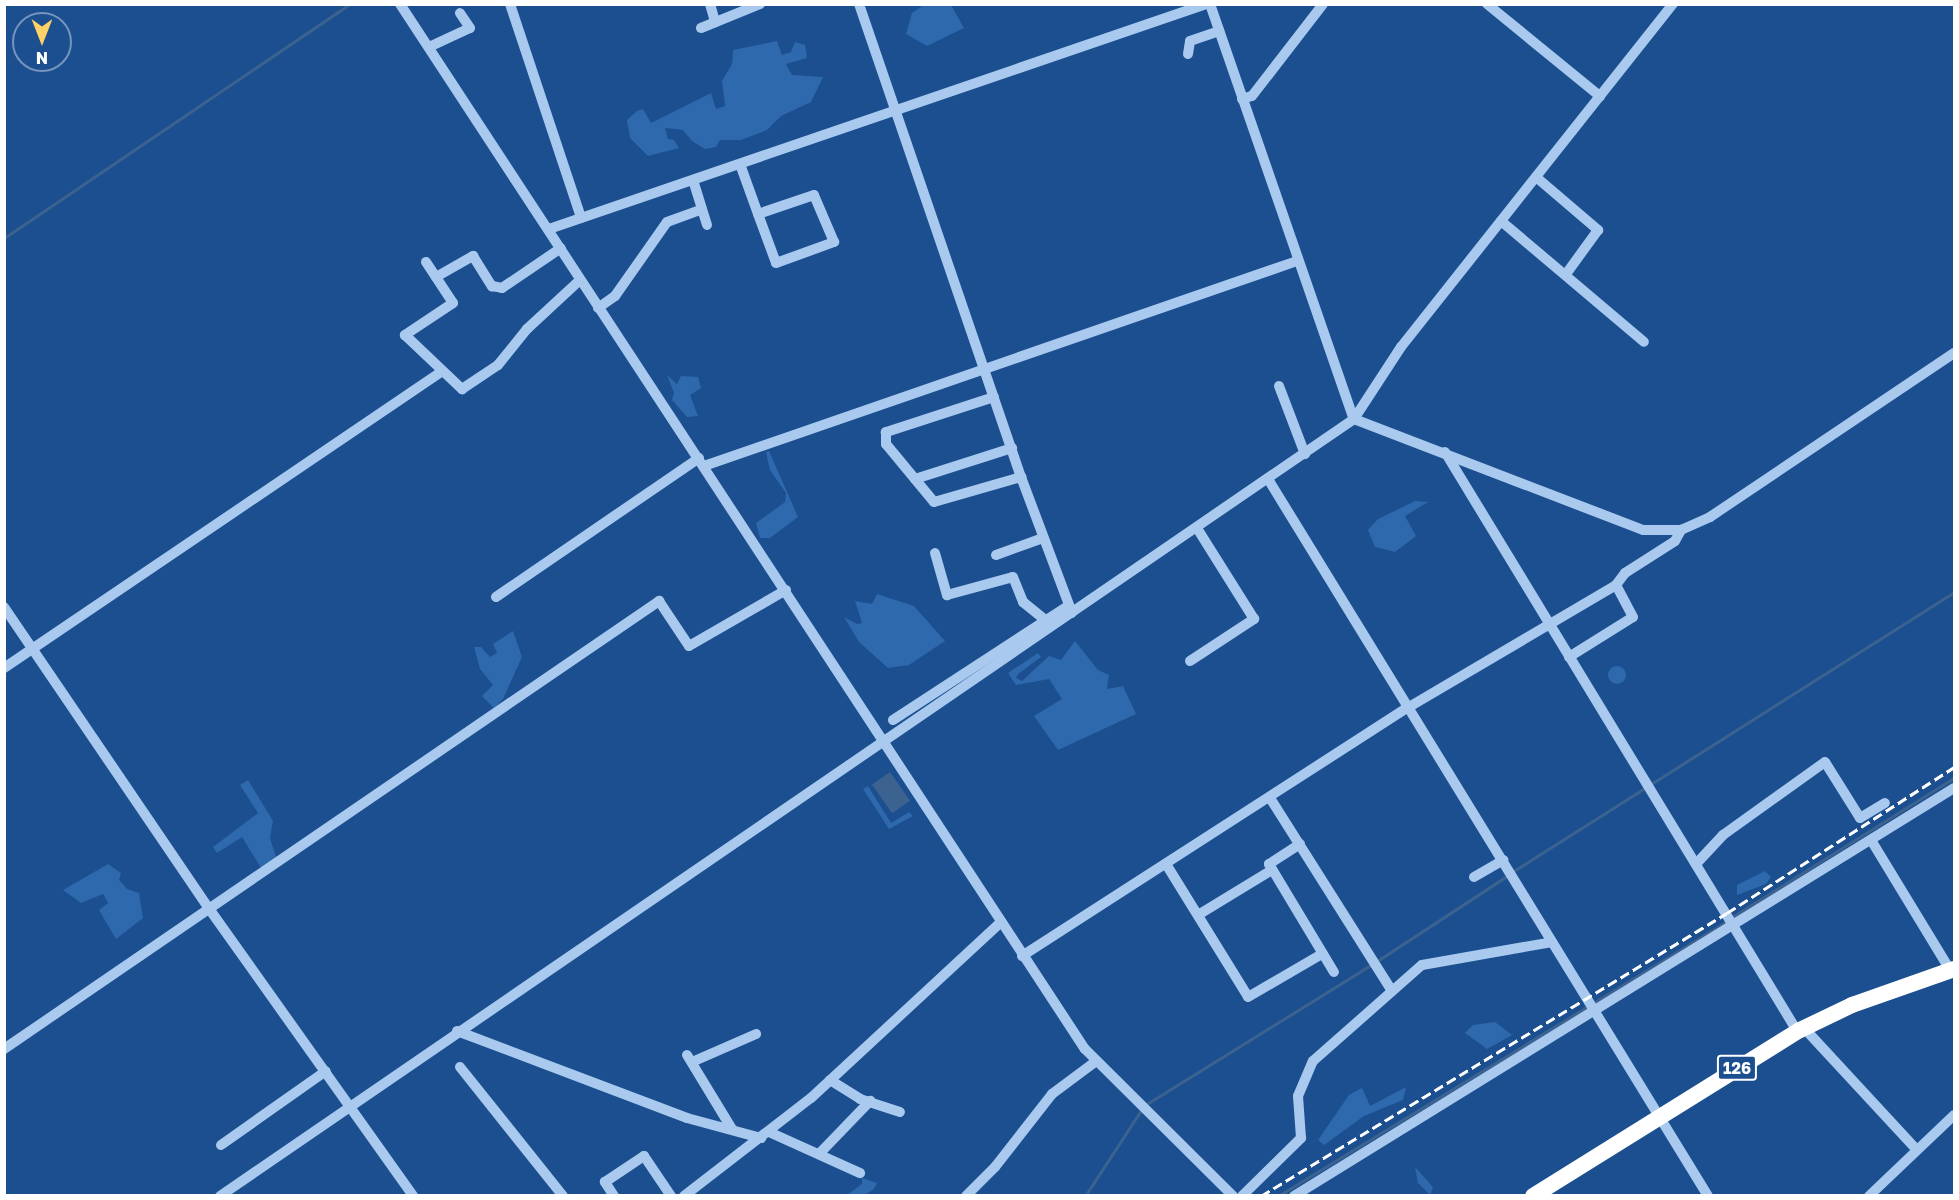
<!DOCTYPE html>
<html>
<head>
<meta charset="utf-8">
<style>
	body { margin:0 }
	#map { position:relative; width:1959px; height:1200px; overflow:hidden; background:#1b4f8f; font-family:"Golos Text",sans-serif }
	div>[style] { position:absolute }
	.green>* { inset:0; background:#2e69ad }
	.round { border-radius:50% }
	.water>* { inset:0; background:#3c6290; transform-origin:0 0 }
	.stream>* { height:3px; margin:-1.5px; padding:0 1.5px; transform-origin:1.5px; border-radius:1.5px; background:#3c6290 }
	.minor>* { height:10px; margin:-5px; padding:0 5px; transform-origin:5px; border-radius:5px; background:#a9c9ee }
	.highway>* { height:16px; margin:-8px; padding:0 8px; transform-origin:8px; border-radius:8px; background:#fff }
	.rail>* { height:3px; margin-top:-1.5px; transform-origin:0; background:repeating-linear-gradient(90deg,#fff 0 10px,transparent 0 14.5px) }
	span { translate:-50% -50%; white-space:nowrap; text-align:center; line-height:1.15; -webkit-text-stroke:4.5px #1b4f8f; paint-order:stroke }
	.shield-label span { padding:2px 4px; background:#1b4f8f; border:2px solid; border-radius:4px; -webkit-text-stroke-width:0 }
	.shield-label { font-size:16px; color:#fff; font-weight:700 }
	.frame { position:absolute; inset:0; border:6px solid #fff; pointer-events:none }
	.north { position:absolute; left:12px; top:12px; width:60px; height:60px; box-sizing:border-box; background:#1b4f8f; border:2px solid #7695bc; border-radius:50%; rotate:180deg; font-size:16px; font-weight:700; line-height:24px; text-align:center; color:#fff }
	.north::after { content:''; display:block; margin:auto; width:21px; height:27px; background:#ffd166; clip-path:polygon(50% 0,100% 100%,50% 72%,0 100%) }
</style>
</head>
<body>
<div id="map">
	<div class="green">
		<div style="clip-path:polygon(924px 5px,951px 5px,964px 28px,927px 46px,906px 34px,912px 13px)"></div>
		<div style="clip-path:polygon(777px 41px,782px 55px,791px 52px,795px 42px,805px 45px,807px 58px,786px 64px,792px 75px,823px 77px,811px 102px,781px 116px,767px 130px,741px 140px,720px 140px,716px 147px,705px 149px,692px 141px,683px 130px,665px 128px,668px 139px,674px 140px,679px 148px,648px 156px,630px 138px,627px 120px,637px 111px,643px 109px,651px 123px,711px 93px,716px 109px,725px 106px,722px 81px,732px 64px,733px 50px)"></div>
		<div style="clip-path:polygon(667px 375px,677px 384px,681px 376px,698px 377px,701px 388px,690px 395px,698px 416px,687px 417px,672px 400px,674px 393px)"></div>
		<div style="clip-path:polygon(769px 451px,798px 517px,770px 538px,760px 538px,756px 523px,785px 502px,786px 493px,770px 470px,766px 452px)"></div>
		<div style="clip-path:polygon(1415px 501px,1428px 502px,1405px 516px,1416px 536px,1395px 552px,1375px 547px,1368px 530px,1378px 519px)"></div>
		<div style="clip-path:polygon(877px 594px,914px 606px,945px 641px,909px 665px,888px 668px,859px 642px,844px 617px,857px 624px,862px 623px,855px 601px,872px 604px)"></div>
		<div style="clip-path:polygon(513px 631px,522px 657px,503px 699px,494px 708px,482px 696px,493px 685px,480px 669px,474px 647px,481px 647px,490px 657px,497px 653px,493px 644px)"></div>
		<div style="clip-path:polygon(1075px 641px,1098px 670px,1109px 675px,1107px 689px,1123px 686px,1136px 714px,1058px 750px,1034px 716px,1062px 699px,1049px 679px,1016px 685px,1008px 673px,1038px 653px,1041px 657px,1018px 674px,1016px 678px,1022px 681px,1049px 656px,1061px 660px)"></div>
		<div class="round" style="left:1608px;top:666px;width:18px;height:18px"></div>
		<div style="clip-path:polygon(248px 780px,273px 821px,270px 838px,277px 860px,261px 868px,242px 837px,217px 853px,213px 847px,258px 813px,240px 785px)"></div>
		<div style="clip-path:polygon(868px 786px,891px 823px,909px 812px,913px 816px,889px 829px,863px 789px)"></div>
		<div style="clip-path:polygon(108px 864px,121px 873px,119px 880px,127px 889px,139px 893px,143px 918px,116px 939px,99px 910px,108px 903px,103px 894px,81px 903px,63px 890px)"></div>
		<div style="clip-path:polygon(1765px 871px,1771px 877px,1766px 884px,1737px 895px,1737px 885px)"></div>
		<div style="clip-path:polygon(1495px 1022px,1512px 1035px,1487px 1049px,1465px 1033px,1473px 1025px)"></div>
		<div style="clip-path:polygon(1406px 1087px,1403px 1100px,1364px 1116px,1324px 1145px,1318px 1140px,1349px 1095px,1362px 1088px,1370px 1106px)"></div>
		<div style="clip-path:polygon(1415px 1167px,1433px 1187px,1430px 1195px,1418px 1183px)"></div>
		<div style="clip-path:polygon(862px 1178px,877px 1183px,874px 1189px,865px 1195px,847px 1195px,862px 1184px)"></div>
	</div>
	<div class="water">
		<div style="left:890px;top:772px;width:35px;height:22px;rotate:55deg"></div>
	</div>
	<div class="stream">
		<div style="left:4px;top:238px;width:417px;rotate:-34.1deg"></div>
		<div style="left:1512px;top:872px;width:523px;rotate:-32.35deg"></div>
		<div style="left:1732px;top:917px;width:262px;rotate:-32.1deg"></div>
		<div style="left:1377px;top:961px;width:155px;rotate:-33.2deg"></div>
		<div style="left:1145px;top:1105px;width:266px;rotate:-31.8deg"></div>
		<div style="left:1085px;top:1196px;width:103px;rotate:-56.9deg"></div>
		<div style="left:1278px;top:1196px;width:527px;rotate:-31.49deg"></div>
	</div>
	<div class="minor">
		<div style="left:400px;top:4px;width:1249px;rotate:56.76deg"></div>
		<div style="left:1085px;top:1049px;width:209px;rotate:44.8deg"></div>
		<div style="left:510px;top:4px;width:225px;rotate:71.6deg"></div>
		<div style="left:710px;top:4px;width:19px;rotate:74deg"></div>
		<div style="left:859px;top:4px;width:500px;rotate:71.1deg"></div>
		<div style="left:1021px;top:477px;width:145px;rotate:69.4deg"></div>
		<div style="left:1210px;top:4px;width:439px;rotate:70.9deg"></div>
		<div style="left:1487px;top:4px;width:146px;rotate:39.2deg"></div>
		<div style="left:701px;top:28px;width:64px;rotate:-22.1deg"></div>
		<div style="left:429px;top:47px;width:45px;rotate:-24.9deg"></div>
		<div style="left:470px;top:28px;width:18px;rotate:-124deg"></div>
		<div style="left:1188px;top:54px;width:13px;rotate:-81deg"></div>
		<div style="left:1190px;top:41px;width:31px;rotate:-19deg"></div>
		<div style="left:1242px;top:99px;width:10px;rotate:-17deg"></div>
		<div style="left:1252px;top:96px;width:116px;rotate:-52.3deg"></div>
		<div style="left:740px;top:164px;width:53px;rotate:70.2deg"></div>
		<div style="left:758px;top:214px;width:52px;rotate:69.8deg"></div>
		<div style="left:776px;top:263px;width:62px;rotate:-19.9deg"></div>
		<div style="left:834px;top:242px;width:51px;rotate:-113.1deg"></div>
		<div style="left:814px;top:195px;width:59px;rotate:161.3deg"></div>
		<div style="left:1536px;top:177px;width:82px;rotate:40.5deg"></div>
		<div style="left:1598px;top:230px;width:54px;rotate:126deg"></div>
		<div style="left:693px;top:180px;width:47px;rotate:72.7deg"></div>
		<div style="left:1501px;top:221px;width:187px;rotate:40.2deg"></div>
		<div style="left:549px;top:229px;width:694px;rotate:-18.9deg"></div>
		<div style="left:426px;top:262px;width:49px;rotate:56.6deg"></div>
		<div style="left:453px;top:303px;width:58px;rotate:146.3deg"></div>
		<div style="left:405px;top:335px;width:79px;rotate:43.5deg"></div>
		<div style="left:462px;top:389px;width:43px;rotate:-33.7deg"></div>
		<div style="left:498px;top:365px;width:46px;rotate:-51.1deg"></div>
		<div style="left:527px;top:329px;width:72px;rotate:-42.8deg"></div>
		<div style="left:436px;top:277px;width:43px;rotate:-29.6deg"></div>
		<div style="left:473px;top:256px;width:36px;rotate:58deg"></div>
		<div style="left:492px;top:286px;width:10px;rotate:11deg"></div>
		<div style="left:502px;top:288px;width:71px;rotate:-34.1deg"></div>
		<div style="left:598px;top:308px;width:21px;rotate:-35deg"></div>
		<div style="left:615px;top:296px;width:90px;rotate:-54.9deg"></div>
		<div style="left:667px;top:222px;width:37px;rotate:-20deg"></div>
		<div style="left:1279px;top:386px;width:73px;rotate:69.1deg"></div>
		<div style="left:994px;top:397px;width:114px;rotate:162deg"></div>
		<div style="left:886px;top:432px;width:12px;rotate:90deg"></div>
		<div style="left:886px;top:444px;width:75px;rotate:50.4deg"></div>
		<div style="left:934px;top:502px;width:91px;rotate:-16deg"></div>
		<div style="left:1354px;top:419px;width:310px;rotate:21deg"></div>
		<div style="left:1643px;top:530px;width:38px"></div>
		<div style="left:1681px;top:530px;width:32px;rotate:-24deg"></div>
		<div style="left:1710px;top:517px;width:294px;rotate:-33.9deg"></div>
		<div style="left:1445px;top:452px;width:678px;rotate:58.7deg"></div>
		<div style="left:704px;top:466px;width:627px;rotate:-19.07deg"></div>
		<div style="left:915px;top:479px;width:102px;rotate:-17.7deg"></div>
		<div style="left:1268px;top:479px;width:841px;rotate:58.46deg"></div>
		<div style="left:935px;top:553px;width:44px;rotate:74.1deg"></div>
		<div style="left:947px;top:595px;width:68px;rotate:-15.3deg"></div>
		<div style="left:1013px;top:577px;width:27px;rotate:68deg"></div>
		<div style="left:1023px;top:602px;width:27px;rotate:39deg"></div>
		<div style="left:996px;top:555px;width:50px;rotate:-19.9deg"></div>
		<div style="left:496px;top:597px;width:246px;rotate:-34.4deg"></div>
		<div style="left:4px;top:607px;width:366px;rotate:55.8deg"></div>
		<div style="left:210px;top:910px;width:351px;rotate:54.6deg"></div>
		<div style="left:1569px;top:657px;width:75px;rotate:-32deg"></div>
		<div style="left:1633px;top:617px;width:36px;rotate:-118deg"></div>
		<div style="left:1190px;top:661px;width:77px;rotate:-33.3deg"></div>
		<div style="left:1254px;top:619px;width:107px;rotate:-122.1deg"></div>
		<div style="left:4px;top:668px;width:528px;rotate:-34.11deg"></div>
		<div style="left:893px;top:720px;width:209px;rotate:-33.1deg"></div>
		<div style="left:1270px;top:798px;width:228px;rotate:57.7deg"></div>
		<div style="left:1871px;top:840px;width:152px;rotate:58.7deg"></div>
		<div style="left:1300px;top:844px;width:37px;rotate:147deg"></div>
		<div style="left:1269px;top:864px;width:126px;rotate:59deg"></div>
		<div style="left:1166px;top:864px;width:156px;rotate:58.3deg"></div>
		<div style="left:1248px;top:997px;width:86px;rotate:-30.2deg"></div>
		<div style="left:1696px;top:864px;width:40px;rotate:-47deg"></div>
		<div style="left:1723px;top:835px;width:125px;rotate:-35.6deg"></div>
		<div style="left:1825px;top:762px;width:66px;rotate:58deg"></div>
		<div style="left:1860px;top:818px;width:29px;rotate:-31deg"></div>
		<div style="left:1474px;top:877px;width:34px;rotate:-30deg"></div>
		<div style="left:1198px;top:915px;width:87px;rotate:-31.3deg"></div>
		<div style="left:1022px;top:956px;width:460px;rotate:-32.8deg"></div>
		<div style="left:1409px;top:707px;width:240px;rotate:-30.5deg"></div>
		<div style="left:1616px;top:585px;width:15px;rotate:-53deg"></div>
		<div style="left:1625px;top:573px;width:59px;rotate:-32.6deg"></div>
		<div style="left:1675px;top:541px;width:13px;rotate:-61deg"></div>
		<div style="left:1804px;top:1028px;width:165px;rotate:47.2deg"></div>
		<div style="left:457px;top:1031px;width:246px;rotate:20.7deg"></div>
		<div style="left:687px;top:1118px;width:77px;rotate:15.1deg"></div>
		<div style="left:4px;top:1049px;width:794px;rotate:-34.37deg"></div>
		<div style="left:659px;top:601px;width:54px;rotate:56.3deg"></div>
		<div style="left:689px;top:646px;width:112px;rotate:-30deg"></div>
		<div style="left:687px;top:1055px;width:87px;rotate:58.7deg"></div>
		<div style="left:692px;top:1062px;width:70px;rotate:-23.6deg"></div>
		<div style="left:460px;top:1067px;width:165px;rotate:51.4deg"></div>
		<div style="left:830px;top:1080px;width:36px;rotate:32deg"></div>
		<div style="left:860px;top:1099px;width:42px;rotate:18deg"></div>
		<div style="left:769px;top:1132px;width:100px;rotate:24.3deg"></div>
		<div style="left:221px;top:1145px;width:128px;rotate:-35.2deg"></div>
		<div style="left:819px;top:1154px;width:74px;rotate:-46.1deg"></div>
		<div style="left:220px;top:1196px;width:1375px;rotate:-34.42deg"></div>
		<div style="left:1354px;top:419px;width:86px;rotate:-56.9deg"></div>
		<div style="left:1401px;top:347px;width:438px;rotate:-51.6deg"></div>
		<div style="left:614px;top:1196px;width:17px;rotate:-123deg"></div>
		<div style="left:605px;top:1182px;width:47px;rotate:-33.7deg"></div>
		<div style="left:644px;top:1156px;width:48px;rotate:56deg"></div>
		<div style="left:684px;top:1196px;width:160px;rotate:-37.7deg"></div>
		<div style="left:811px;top:1098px;width:259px;rotate:-42.8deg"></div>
		<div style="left:966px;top:1196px;width:41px;rotate:-45deg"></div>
		<div style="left:995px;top:1167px;width:93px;rotate:-52deg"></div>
		<div style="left:1052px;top:1094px;width:54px;rotate:-36.7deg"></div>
		<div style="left:1242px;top:1196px;width:83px;rotate:-44.5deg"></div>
		<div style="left:1301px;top:1138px;width:42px;rotate:-94.1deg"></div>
		<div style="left:1298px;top:1096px;width:38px;rotate:-67deg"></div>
		<div style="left:1313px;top:1061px;width:145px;rotate:-41.4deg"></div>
		<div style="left:1422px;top:965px;width:132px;rotate:-10deg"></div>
		<div style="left:1294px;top:1196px;width:776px;rotate:-31.72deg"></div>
		<div style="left:1869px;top:1196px;width:117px;rotate:-43.6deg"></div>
	</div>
	<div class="highway">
		<div style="left:1533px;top:1196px;width:314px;rotate:-31.9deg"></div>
		<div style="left:1800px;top:1030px;width:58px;rotate:-25.7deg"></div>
		<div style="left:1852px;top:1005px;width:108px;rotate:-19.4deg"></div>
	</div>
	<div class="rail">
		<div style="left:1261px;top:1196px;width:545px;rotate:-31.27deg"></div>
		<div style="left:1727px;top:913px;width:270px;rotate:-32.7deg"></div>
	</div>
	<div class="shield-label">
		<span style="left:1737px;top:1068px">126</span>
	</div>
	<div class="frame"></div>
	<div class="north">N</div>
</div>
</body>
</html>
